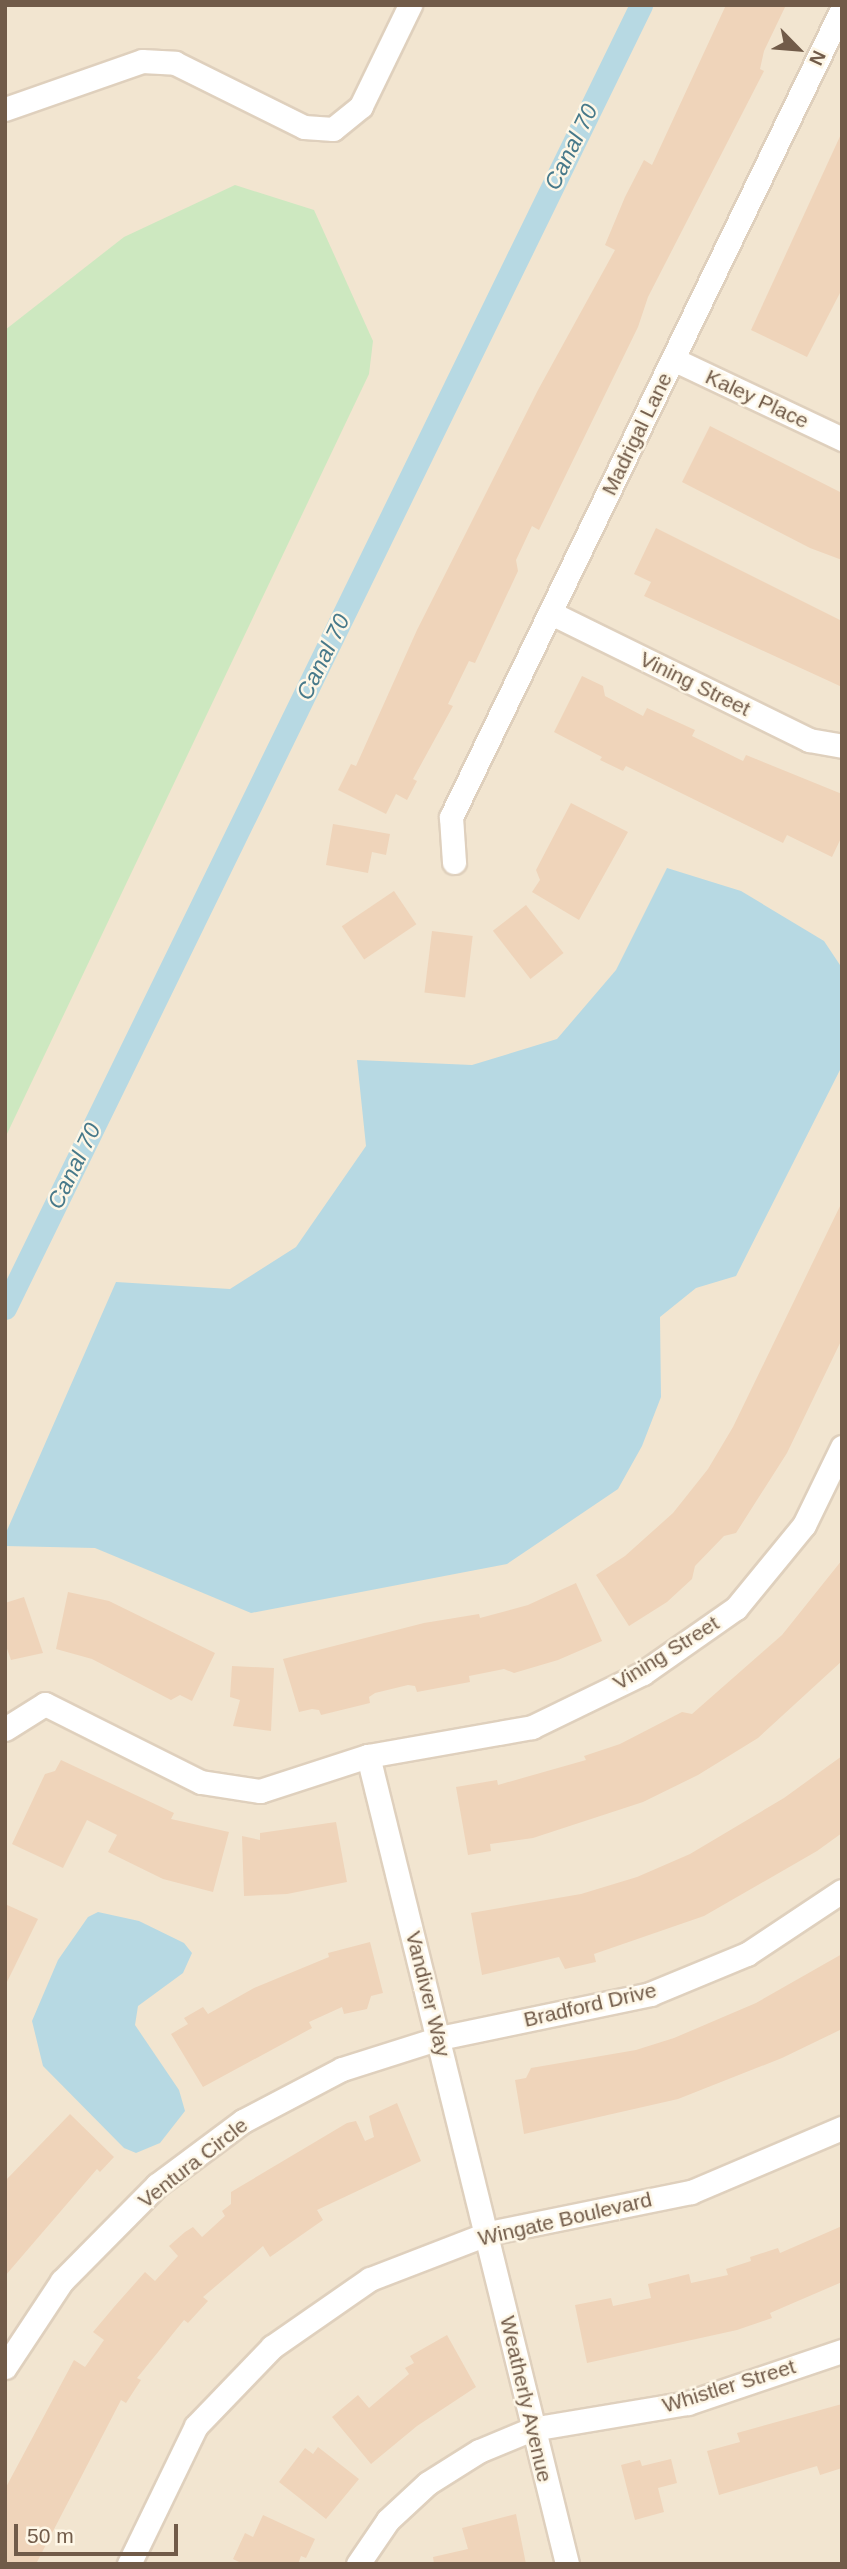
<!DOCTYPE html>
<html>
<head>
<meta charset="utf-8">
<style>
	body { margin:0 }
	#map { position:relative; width:847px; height:2569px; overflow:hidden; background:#fbf3e1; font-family:Helvetica,sans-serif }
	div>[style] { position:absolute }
	.residential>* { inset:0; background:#f2e5d0; transform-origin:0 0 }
	.green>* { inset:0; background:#cde8c0 }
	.water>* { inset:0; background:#b7d9e3 }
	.canal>* { height:23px; margin:-11.5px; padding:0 11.5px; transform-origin:11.5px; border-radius:11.5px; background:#b7d9e3 }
	.building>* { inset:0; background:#efd4ba; transform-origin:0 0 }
	.roads { filter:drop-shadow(2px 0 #dfd0bd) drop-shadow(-2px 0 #dfd0bd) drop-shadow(0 2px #dfd0bd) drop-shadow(0 -2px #dfd0bd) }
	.minor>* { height:23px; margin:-11.5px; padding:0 11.5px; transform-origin:11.5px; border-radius:11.5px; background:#fff }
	span { translate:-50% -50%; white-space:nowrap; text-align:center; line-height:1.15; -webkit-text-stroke:5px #fef7e7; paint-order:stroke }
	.street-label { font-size:21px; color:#715b49 }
	.water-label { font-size:23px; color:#47798a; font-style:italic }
	.frame { position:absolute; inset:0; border:7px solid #715b49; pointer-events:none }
	.north { position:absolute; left:763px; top:14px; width:70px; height:70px; -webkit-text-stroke:5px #fef7e7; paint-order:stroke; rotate:115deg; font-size:19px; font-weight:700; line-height:28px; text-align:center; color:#715b49 }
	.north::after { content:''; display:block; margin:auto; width:24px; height:32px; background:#715b49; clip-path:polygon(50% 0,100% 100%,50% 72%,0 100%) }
	.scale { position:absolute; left:14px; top:2524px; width:164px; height:32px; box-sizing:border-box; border:4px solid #715b49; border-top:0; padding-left:9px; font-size:21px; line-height:24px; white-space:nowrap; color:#715b49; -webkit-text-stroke:5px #fef7e7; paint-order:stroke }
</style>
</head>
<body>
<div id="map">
	<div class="residential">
		<div style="left:5px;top:5px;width:837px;height:2559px"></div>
	</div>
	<div class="green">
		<div style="clip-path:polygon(235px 185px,314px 210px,373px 341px,369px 374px,5px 1138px,5px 330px,124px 237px)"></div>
	</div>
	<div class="water">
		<div style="clip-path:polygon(667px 868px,741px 891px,824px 941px,842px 968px,842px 1066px,736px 1276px,696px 1288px,660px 1317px,661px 1397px,642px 1446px,618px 1489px,507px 1564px,251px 1613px,95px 1548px,5px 1546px,5px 1535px,116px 1282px,230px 1289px,296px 1247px,366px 1146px,357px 1060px,472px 1065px,557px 1039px,616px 970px)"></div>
		<div style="clip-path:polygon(98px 1912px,139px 1921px,184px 1943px,192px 1953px,183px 1973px,138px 2006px,135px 2025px,179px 2090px,185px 2111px,160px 2143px,136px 2153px,124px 2148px,43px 2066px,32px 2021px,58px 1960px,88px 1917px)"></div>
	</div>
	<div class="canal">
		<div style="left:5px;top:1308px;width:1450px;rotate:-63.98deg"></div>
	</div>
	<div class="building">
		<div style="clip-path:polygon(726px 5px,786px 5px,764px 51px,760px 69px,764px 71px,648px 297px,638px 327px,539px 530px,532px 526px,516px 560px,518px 571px,475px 663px,469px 661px,448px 704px,453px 706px,413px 779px,417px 781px,407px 800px,396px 794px,386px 814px,338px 790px,351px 764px,356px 766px,417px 630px,538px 390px,615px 250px,605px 245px,625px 197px,644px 160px,652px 165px)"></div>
		<div style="clip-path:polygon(842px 132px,842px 289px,807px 357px,751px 330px)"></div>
		<div style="clip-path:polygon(710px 426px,842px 493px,842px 560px,810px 548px,682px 482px)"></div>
		<div style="clip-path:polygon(656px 528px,842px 621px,842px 687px,644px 596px,651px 582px,634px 574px)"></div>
		<div style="clip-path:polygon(582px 676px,603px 686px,605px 696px,643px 716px,647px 708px,695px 730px,692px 736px,743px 761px,746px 755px,842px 794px,842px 836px,832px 857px,787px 835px,783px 843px,626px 766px,623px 771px,600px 760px,602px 757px,554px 732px)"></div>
		<div style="clip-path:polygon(571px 803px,628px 832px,579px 920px,532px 892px,540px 880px,536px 870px)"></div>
		<div style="clip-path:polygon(333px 824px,390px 834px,386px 855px,372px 852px,368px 873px,326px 865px)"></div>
		<div style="left:394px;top:891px;width:40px;height:63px;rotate:56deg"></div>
		<div style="left:526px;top:905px;width:61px;height:42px;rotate:52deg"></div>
		<div style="left:432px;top:931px;width:41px;height:62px;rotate:7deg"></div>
		<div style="clip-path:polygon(842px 1202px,842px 1339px,787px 1453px,736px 1533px,724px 1536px,695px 1566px,692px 1579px,667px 1602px,629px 1626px,596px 1575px,625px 1556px,673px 1513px,708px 1469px,733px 1427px)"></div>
		<div style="clip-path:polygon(842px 1560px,842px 1661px,758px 1738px,698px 1775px,643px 1802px,533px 1838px,490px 1844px,491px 1851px,468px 1855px,456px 1787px,497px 1780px,498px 1785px,586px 1760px,584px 1756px,620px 1744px,682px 1712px,692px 1714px,782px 1635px)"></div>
		<div style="clip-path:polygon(576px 1583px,602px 1641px,558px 1660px,514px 1673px,504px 1669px,469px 1676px,470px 1682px,417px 1692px,415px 1686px,408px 1685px,375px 1693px,369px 1697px,370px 1703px,321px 1715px,319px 1710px,312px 1709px,299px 1712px,283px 1659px,424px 1623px,479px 1614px,480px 1618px,528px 1605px)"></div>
		<div style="clip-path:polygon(68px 1592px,109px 1601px,215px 1653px,192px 1701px,180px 1695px,171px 1700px,92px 1659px,56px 1649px)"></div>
		<div style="clip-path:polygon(24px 1597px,43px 1653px,11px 1660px,5px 1643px,5px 1603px)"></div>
		<div style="clip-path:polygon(232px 1666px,274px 1668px,271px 1731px,233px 1726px,240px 1700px,230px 1697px)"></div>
		<div style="clip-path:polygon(842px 1756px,842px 1833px,817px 1851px,704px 1916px,594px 1954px,596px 1962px,565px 1969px,559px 1957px,482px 1975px,471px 1913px,581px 1894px,637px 1877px,690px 1854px,784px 1798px)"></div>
		<div style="clip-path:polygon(61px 1760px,174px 1813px,171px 1819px,229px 1832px,213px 1892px,163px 1879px,108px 1852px,117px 1835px,87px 1820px,63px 1868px,12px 1844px,45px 1774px,55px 1771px)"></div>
		<div style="clip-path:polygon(336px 1822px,347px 1882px,287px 1894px,244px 1896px,242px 1836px,260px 1840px,260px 1833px)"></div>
		<div style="clip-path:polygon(5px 1904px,38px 1919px,5px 1986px)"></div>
		<div style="clip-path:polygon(370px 1942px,383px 1993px,371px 1996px,367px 2009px,344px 2014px,342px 2007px,309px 2022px,312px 2028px,203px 2087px,171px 2034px,188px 2024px,184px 2018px,203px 2007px,208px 2014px,254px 1988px,329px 1957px,328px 1953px)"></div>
		<div style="clip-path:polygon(842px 1954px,842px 2029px,782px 2058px,678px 2099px,524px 2134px,515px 2080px,526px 2078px,531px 2068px,636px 2050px,674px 2038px,756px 2003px)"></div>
		<div style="clip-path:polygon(397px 2103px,421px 2161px,317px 2210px,323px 2220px,270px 2257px,263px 2246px,203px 2297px,208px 2301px,188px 2323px,184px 2320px,137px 2378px,141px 2380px,126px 2403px,121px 2400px,36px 2564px,5px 2564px,5px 2489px,74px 2360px,85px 2367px,104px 2340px,93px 2332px,114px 2307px,145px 2272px,155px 2281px,178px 2256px,169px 2246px,185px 2232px,193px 2227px,202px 2237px,225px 2216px,222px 2211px,231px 2204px,231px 2192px,347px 2123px,356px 2121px,365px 2141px,374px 2137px,369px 2116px)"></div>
		<div style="clip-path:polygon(70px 2114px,114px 2157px,100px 2172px,97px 2169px,5px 2276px,5px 2181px)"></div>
		<div style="clip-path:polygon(842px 2226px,842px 2282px,770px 2313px,772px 2318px,737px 2330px,587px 2363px,575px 2305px,611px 2298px,613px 2306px,651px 2298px,648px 2284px,689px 2274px,691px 2283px,728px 2275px,726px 2269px,751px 2261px,750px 2257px,778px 2248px,780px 2253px)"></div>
		<div style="clip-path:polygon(447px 2335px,476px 2387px,417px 2426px,371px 2464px,332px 2417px,358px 2395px,369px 2408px,409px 2374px,405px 2368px,414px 2363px,410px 2356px)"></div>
		<div style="clip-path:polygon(842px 2404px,842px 2468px,820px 2475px,817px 2466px,719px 2495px,707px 2451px,740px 2442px,737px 2433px)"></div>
		<div style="clip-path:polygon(318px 2447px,359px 2479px,326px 2519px,279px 2482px,305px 2448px,313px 2454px)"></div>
		<div style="clip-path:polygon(671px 2459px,677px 2483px,658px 2488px,664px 2512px,635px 2520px,621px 2465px,640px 2460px,642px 2466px)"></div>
		<div style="clip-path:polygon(516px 2514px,526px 2564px,434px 2564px,433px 2557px,468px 2549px,462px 2528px)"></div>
		<div style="clip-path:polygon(263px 2515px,315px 2539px,306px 2558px,301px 2556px,298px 2564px,243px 2564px,233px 2559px,245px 2533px,253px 2537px)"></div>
	</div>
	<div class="roads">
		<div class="minor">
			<div style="left:5px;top:109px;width:145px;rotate:-19.3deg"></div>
			<div style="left:142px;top:61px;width:33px;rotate:3deg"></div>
			<div style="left:175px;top:63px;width:144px;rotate:26.4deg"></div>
			<div style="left:304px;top:127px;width:29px;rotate:4deg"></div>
			<div style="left:333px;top:129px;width:36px;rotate:-39deg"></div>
			<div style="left:361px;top:106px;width:112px;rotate:-64.1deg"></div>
			<div style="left:673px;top:359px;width:187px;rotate:25.3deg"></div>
			<div style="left:551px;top:613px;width:288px;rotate:26.2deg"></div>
			<div style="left:809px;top:740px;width:34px;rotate:10deg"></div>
			<div style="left:454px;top:862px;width:45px;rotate:-93.8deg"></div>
			<div style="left:451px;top:817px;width:898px;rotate:-64.18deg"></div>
			<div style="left:5px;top:1729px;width:47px;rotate:-32deg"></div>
			<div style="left:45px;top:1704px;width:174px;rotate:26.6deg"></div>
			<div style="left:201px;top:1782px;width:60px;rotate:8.7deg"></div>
			<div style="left:260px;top:1791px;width:114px;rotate:-18deg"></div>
			<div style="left:368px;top:1756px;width:167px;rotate:-10deg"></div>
			<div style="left:532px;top:1727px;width:123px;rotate:-25.9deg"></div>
			<div style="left:643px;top:1673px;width:113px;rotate:-35deg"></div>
			<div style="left:736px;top:1608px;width:107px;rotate:-50.7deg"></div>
			<div style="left:804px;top:1525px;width:87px;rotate:-64deg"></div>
			<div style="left:368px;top:1756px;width:832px;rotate:76.16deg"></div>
			<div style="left:5px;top:2367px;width:103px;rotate:-56.5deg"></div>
			<div style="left:62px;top:2281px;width:135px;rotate:-45.3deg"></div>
			<div style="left:157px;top:2185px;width:107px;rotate:-36.7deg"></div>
			<div style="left:243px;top:2121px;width:112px;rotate:-27.7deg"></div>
			<div style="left:342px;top:2069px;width:103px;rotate:-17.6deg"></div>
			<div style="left:440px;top:2038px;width:215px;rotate:-11.8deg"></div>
			<div style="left:650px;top:1994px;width:105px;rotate:-22.4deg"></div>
			<div style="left:747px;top:1954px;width:114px;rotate:-33.6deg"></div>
			<div style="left:129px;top:2564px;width:153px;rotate:-64.1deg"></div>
			<div style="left:196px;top:2426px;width:110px;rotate:-46.1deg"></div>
			<div style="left:272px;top:2347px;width:119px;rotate:-34.8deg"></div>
			<div style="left:370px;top:2279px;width:128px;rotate:-21.1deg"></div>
			<div style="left:489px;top:2233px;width:206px;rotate:-11.5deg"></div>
			<div style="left:691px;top:2192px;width:164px;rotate:-23deg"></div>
			<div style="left:358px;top:2564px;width:53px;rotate:-55.7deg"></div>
			<div style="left:388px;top:2520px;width:54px;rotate:-42.8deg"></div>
			<div style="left:428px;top:2483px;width:60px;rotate:-32.1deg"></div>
			<div style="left:479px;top:2451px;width:57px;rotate:-22.5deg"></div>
			<div style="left:532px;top:2429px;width:158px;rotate:-9.5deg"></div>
			<div style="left:688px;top:2403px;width:163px;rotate:-18.7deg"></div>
		</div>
	</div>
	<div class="street-label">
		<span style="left:757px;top:399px;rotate:25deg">Kaley Place</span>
		<span style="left:637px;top:434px;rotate:-64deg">Madrigal Lane</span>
		<span style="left:695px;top:684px;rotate:26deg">Vining Street</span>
		<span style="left:666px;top:1653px;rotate:-32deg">Vining Street</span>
		<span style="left:428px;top:1994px;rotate:76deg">Vandiver Way</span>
		<span style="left:590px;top:2005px;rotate:-13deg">Bradford Drive</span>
		<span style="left:193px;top:2163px;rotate:-38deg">Ventura Circle</span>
		<span style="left:565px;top:2219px;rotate:-13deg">Wingate Boulevard</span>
		<span style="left:729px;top:2386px;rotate:-17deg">Whistler Street</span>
		<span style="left:526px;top:2399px;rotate:77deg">Weatherly Avenue</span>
	</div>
	<div class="water-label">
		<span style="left:571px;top:147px;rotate:-64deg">Canal 70</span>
		<span style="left:323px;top:657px;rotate:-64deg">Canal 70</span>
		<span style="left:74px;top:1166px;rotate:-64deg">Canal 70</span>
	</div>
	<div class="frame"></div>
	<div class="north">N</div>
	<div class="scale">50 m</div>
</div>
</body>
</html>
